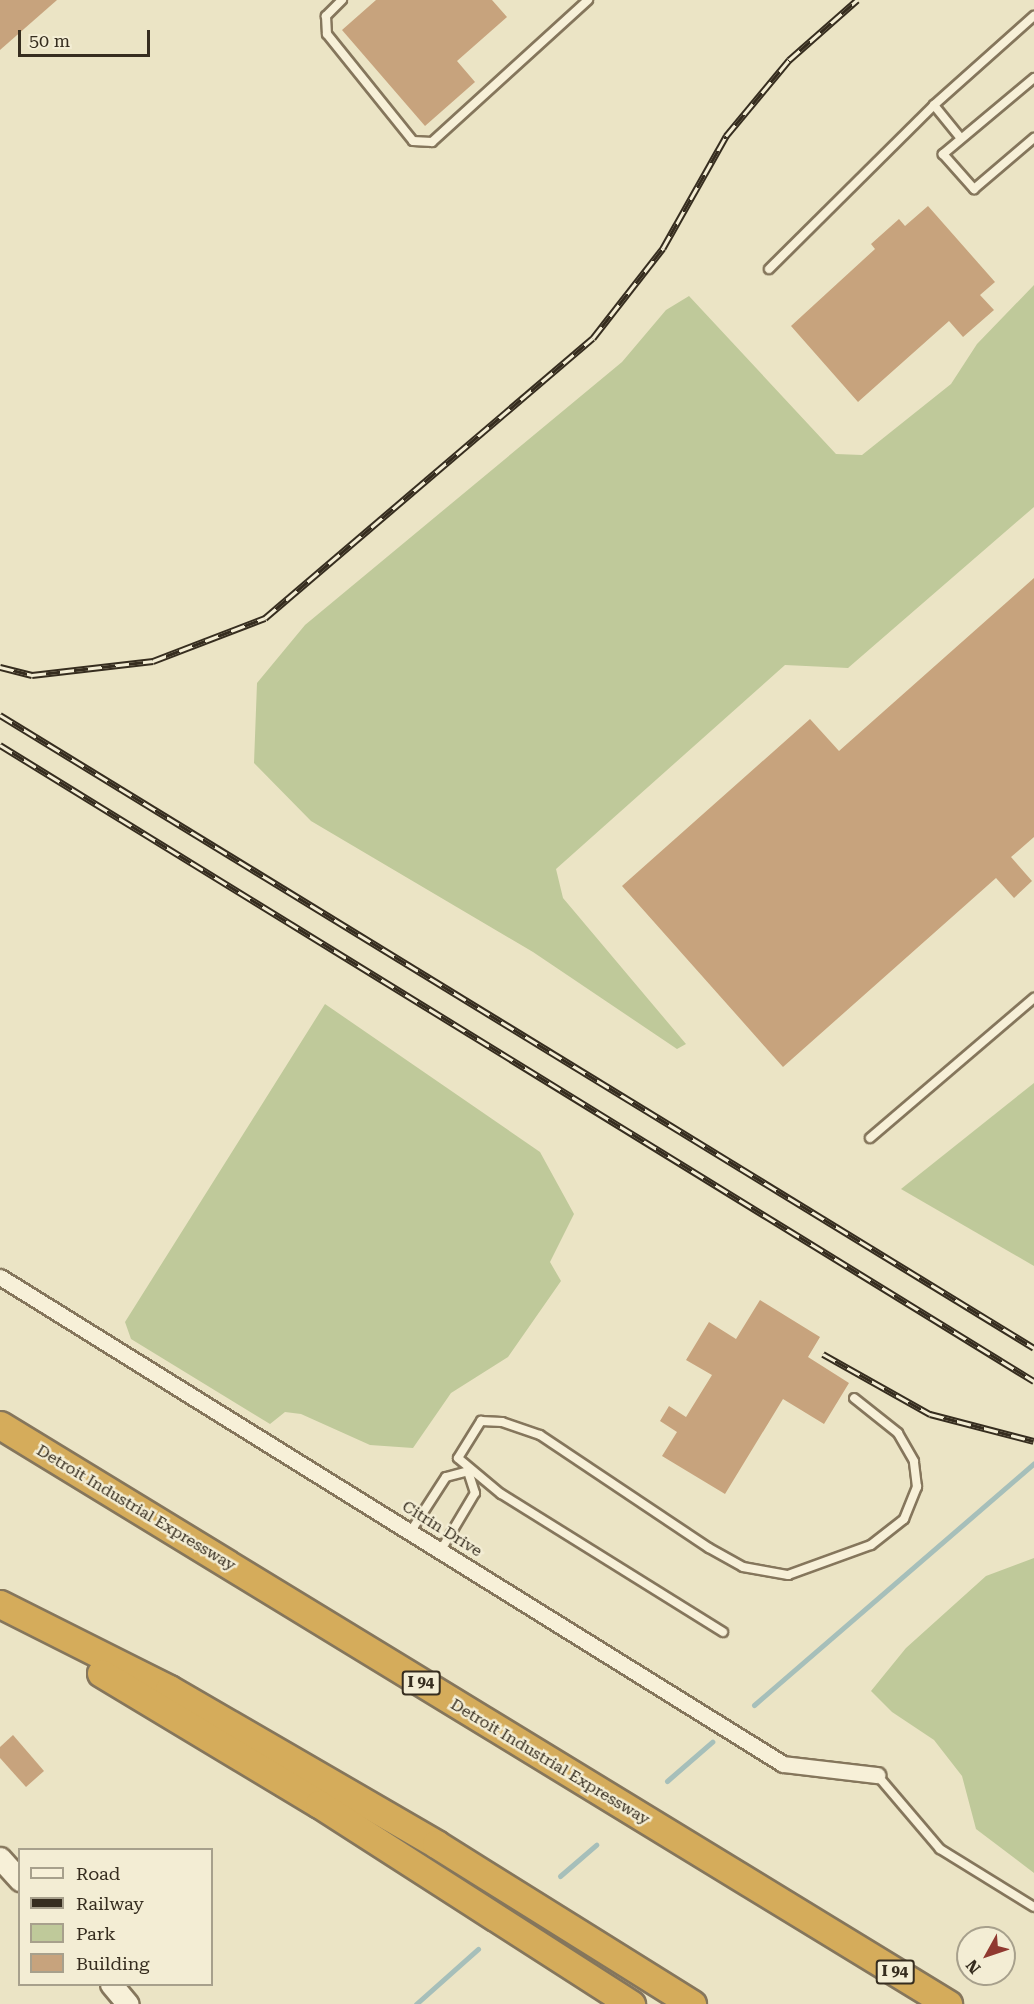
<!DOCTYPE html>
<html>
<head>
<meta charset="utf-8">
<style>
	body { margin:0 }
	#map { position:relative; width:1034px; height:2004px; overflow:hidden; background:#ebe4c5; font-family:"Roboto Serif",serif }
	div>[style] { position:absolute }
	.green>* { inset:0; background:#bfc99a }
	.stream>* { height:5px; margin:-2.5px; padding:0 2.5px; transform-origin:2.5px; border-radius:2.5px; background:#a6bfba }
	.building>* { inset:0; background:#c7a37d }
	.roads { filter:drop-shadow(2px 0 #85765c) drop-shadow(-2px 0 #85765c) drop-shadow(0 2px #85765c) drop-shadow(0 -2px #85765c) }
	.lane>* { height:8px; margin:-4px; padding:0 4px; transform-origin:4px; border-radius:4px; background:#f7f0d8 }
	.street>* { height:15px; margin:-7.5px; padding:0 7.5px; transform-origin:7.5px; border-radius:7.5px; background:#f7f0d8 }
	.secondary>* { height:21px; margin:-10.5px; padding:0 10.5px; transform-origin:10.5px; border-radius:10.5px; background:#f7f0d8 }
	.highway>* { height:27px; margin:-13.5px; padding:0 13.5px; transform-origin:13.5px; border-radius:13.5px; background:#d5ac5b }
	.rail>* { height:7px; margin-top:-3.5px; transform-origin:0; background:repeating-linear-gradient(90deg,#f3edd4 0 14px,#362d1f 0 28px); box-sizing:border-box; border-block:2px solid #362d1f }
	span { translate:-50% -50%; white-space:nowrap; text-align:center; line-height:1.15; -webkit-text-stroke:5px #f3edd4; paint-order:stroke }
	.shield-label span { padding:2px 4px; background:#f3edd4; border:2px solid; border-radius:4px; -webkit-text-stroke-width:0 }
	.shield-label { font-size:15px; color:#362d1f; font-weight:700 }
	.street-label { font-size:16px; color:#362d1f }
	.legend { position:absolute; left:18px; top:1848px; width:195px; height:138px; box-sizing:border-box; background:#f3edd4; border:2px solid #a7a08c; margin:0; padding:8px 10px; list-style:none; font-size:18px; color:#362d1f }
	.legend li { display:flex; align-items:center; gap:12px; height:30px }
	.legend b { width:30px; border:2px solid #a7a08c }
	.north { position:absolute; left:956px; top:1926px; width:60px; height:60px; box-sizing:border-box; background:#f3edd4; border:2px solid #a7a08c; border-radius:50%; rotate:230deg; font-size:16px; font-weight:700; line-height:24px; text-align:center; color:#362d1f }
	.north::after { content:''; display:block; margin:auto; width:21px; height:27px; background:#903930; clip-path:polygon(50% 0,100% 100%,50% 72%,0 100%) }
	.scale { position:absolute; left:18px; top:30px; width:132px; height:27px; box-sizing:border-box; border:3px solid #362d1f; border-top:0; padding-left:8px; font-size:18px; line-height:21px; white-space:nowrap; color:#362d1f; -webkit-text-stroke:4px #f3edd4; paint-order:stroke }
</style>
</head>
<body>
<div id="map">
	<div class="green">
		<div style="clip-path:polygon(1034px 285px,1034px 507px,848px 668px,785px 665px,556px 869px,563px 898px,686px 1044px,677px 1049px,533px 952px,311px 821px,254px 763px,257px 683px,305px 625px,622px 362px,666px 310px,689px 296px,836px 454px,862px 455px,951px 384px,977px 344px)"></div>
		<div style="clip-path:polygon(325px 1004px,540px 1152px,574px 1214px,550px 1262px,561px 1281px,508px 1357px,451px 1393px,413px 1448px,370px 1445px,301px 1414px,285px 1412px,270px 1424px,131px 1339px,125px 1322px)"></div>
		<div style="clip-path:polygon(1034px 1083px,1034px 1266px,901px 1189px)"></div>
		<div style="clip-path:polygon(1034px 1558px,1034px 1873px,976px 1829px,962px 1776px,934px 1740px,892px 1712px,871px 1691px,906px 1648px,986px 1576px)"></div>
	</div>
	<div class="stream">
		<div style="left:754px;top:1705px;width:370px;rotate:-40.8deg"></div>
		<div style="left:667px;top:1781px;width:60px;rotate:-40.9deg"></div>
		<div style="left:560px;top:1876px;width:48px;rotate:-40.7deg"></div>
		<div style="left:416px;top:2004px;width:83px;rotate:-41.6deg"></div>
	</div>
	<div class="building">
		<div style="clip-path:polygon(0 0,57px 0,0 50px)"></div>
		<div style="clip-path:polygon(376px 0,492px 0,507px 17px,457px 61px,475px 82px,425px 126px,342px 30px)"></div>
		<div style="clip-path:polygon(928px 206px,995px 282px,980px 295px,994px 310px,963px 337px,949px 321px,858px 402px,791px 326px,875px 249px,871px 244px,899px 219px,905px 226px)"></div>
		<div style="clip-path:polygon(1034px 578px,1034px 837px,1011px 857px,1032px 881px,1014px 898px,996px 878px,783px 1067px,622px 886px,810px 719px,839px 751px)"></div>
		<div style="clip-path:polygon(760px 1300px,820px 1337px,808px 1357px,849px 1383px,824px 1424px,783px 1399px,725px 1494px,662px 1456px,677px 1432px,660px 1421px,669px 1406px,686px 1417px,712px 1375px,686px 1360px,709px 1322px,736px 1339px)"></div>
		<div style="clip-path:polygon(13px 1735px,44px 1771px,26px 1787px,0 1758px,0 1747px)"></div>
	</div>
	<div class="roads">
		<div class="lane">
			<div style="left:342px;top:0;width:23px;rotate:135deg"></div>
			<div style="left:326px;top:16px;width:18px;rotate:87deg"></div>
			<div style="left:327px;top:34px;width:137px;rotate:51.2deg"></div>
			<div style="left:413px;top:141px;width:19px;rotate:3deg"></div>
			<div style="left:432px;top:142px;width:211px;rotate:-42.3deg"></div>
			<div style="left:1034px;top:78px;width:119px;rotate:140.1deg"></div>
			<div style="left:943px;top:154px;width:47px;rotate:48.5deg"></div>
			<div style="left:974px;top:189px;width:79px;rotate:-40.4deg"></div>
			<div style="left:959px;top:136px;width:40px;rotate:-129deg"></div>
			<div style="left:934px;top:105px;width:134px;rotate:-41.7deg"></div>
			<div style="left:769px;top:269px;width:233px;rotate:-44.8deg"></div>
			<div style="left:870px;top:1138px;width:216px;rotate:-40.5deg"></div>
			<div style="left:411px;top:1531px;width:64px;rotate:-57.1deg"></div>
			<div style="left:446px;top:1477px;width:23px;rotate:-15deg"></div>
			<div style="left:441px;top:1550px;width:66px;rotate:-59.2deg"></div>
			<div style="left:475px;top:1493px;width:22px;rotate:-108deg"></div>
			<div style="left:723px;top:1632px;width:261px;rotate:-148.1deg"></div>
			<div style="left:501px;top:1494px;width:56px;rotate:-140.1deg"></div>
			<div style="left:458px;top:1458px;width:44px;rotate:-58.1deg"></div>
			<div style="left:481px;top:1421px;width:21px;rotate:3deg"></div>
			<div style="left:502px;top:1422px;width:40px;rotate:18.9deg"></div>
			<div style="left:540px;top:1435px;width:203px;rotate:33.8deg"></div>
			<div style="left:709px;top:1548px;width:39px;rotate:29deg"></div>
			<div style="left:743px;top:1567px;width:46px;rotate:10.1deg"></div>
			<div style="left:788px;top:1575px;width:88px;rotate:-19.9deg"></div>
			<div style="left:871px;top:1545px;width:42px;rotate:-38.2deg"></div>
			<div style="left:904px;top:1519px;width:35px;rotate:-68deg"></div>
			<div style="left:917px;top:1487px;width:26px;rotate:-97deg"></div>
			<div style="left:914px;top:1461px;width:32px;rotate:-120deg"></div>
			<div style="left:898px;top:1433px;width:56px;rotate:-141.5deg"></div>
			<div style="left:877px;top:1775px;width:97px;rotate:49.6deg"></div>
			<div style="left:940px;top:1849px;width:110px;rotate:31.7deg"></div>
		</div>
		<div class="street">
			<div style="left:0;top:1277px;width:922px;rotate:31.88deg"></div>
			<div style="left:783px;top:1764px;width:95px;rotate:6.7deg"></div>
		</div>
		<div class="secondary">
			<div style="left:0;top:1858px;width:30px;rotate:48deg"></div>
			<div style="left:111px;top:1984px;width:26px;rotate:50deg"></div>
		</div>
		<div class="highway">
			<div style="left:0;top:1425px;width:1111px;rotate:31.41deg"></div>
			<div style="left:0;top:1604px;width:189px;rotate:26.7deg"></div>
			<div style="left:169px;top:1689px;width:309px;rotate:30.1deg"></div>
			<div style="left:436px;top:1844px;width:302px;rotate:32deg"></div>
			<div style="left:101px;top:1673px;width:254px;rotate:31deg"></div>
			<div style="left:319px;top:1804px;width:371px;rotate:32.7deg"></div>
		</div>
	</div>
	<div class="rail">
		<div style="left:0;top:667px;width:33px;rotate:14deg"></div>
		<div style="left:32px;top:675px;width:122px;rotate:-6.6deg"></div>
		<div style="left:153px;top:661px;width:120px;rotate:-21deg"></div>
		<div style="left:265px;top:618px;width:431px;rotate:-40.5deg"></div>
		<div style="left:593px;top:338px;width:114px;rotate:-52.1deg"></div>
		<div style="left:663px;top:248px;width:129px;rotate:-60.6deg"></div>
		<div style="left:726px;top:136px;width:99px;rotate:-50.3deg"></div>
		<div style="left:789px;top:60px;width:91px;rotate:-41.4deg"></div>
		<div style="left:0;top:715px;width:1212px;rotate:31.47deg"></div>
		<div style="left:0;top:745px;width:1214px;rotate:31.6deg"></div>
		<div style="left:823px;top:1354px;width:123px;rotate:29.3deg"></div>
		<div style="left:930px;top:1414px;width:107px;rotate:14.6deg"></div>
	</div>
	<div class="shield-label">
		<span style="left:421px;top:1683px">I 94</span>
		<span style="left:895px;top:1972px">I 94</span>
	</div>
	<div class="street-label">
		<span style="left:136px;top:1508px;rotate:31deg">Detroit Industrial Expressway</span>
		<span style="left:442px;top:1529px;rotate:32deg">Citrin Drive</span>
		<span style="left:550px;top:1762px;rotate:31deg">Detroit Industrial Expressway</span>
	</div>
	<ul class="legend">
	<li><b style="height:8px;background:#f7f0d8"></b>Road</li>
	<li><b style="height:8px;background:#362d1f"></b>Railway</li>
	<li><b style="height:16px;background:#bfc99a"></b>Park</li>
	<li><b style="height:16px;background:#c7a37d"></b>Building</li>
	</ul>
	<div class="north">N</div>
	<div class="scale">50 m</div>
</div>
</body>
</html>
